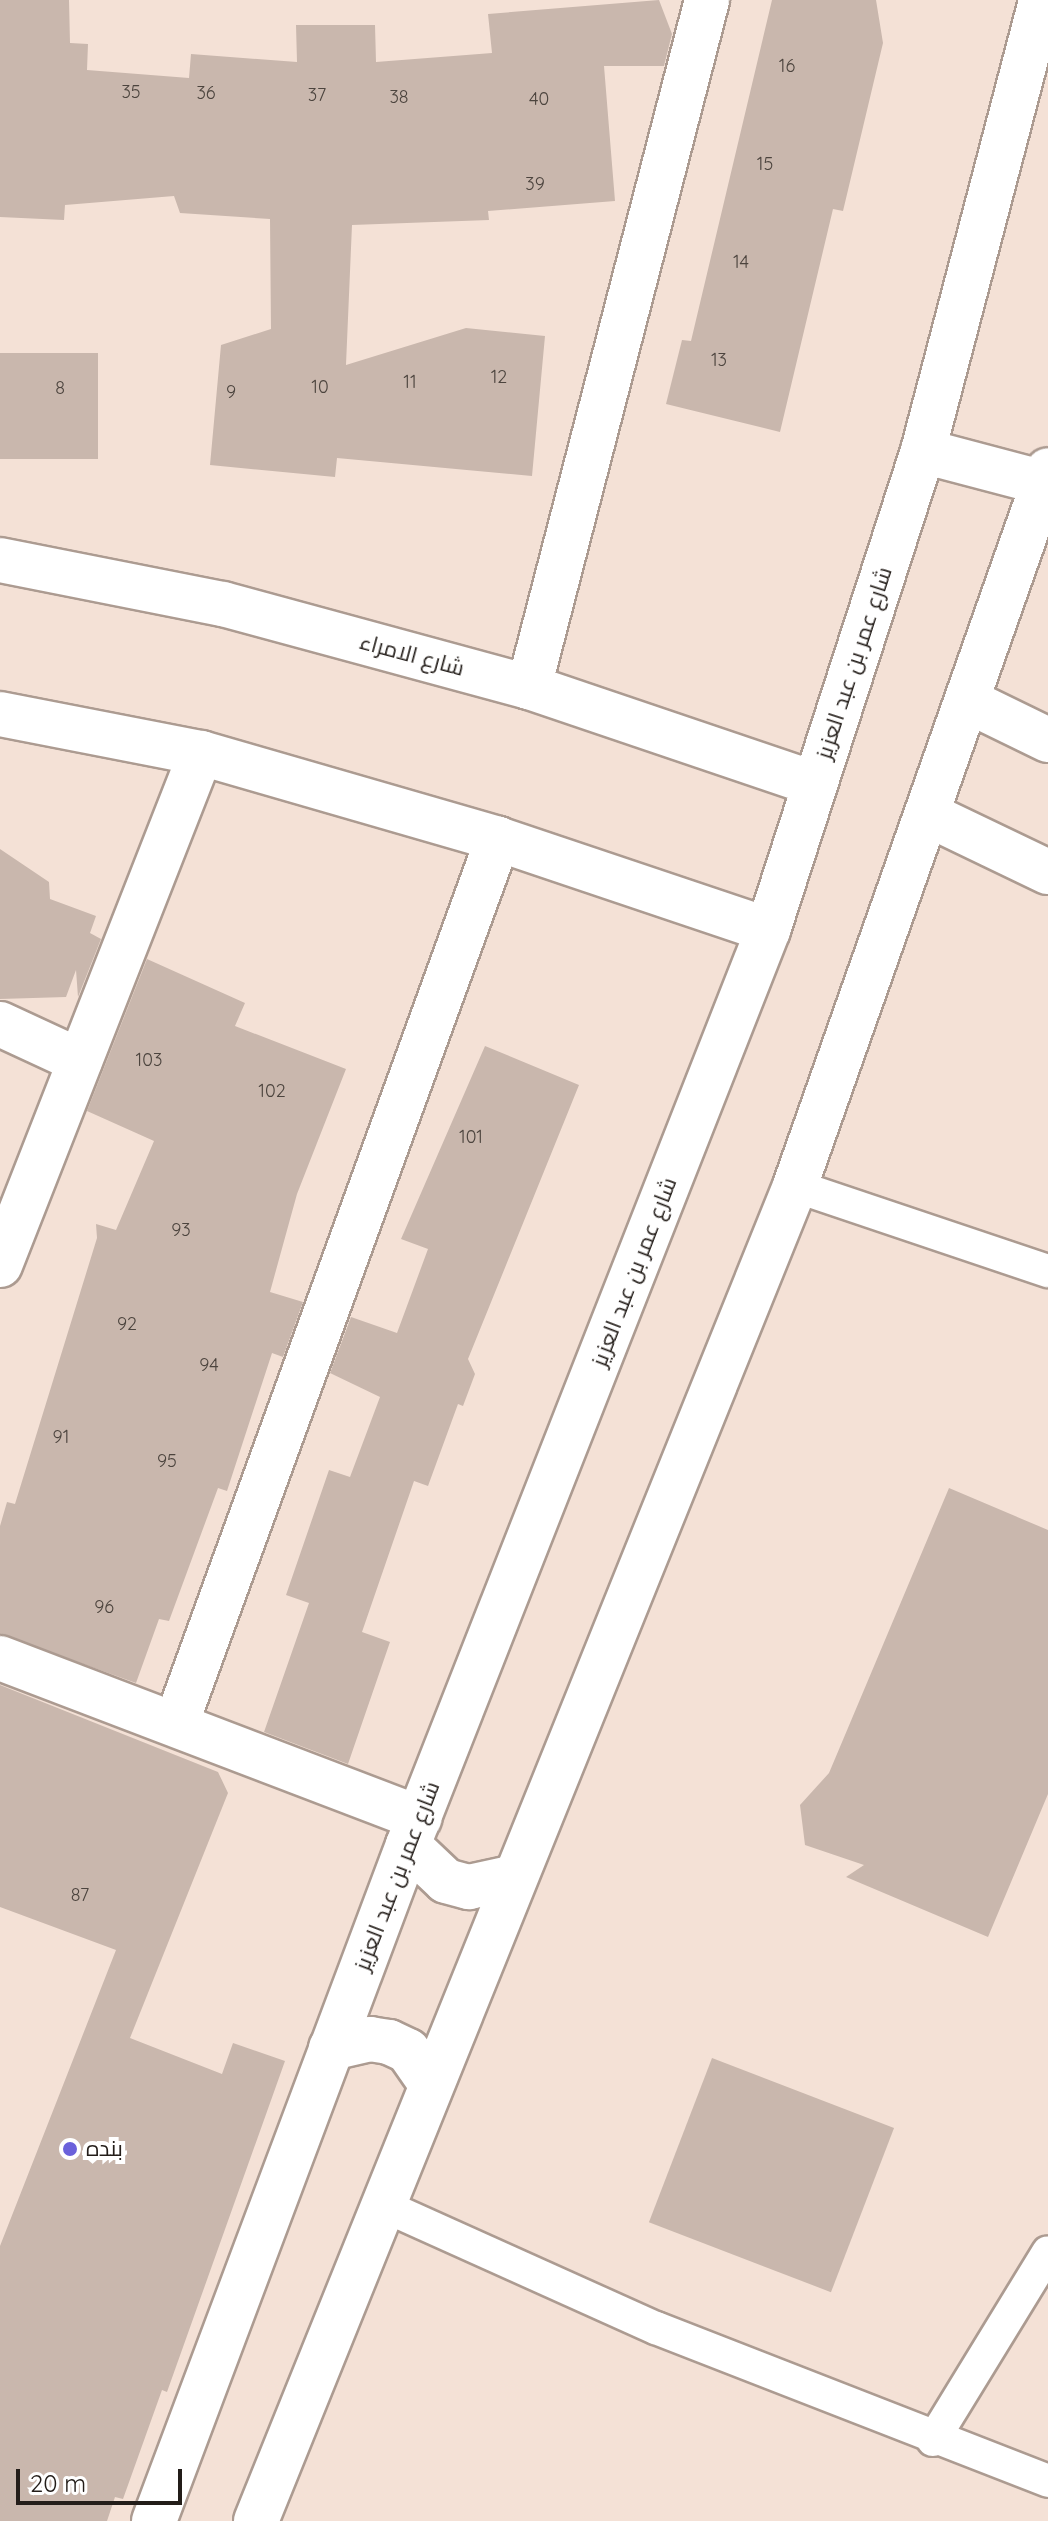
<!DOCTYPE html>
<html>
<head>
<meta charset="utf-8">
<style>
	body { margin:0 }
	#map { position:relative; width:1048px; height:2521px; overflow:hidden; background:#f4e1d6; font-family:Quicksand,Cairo,sans-serif }
	div>[style] { position:absolute }
	.building>* { inset:0; background:#c9b7ad; transform-origin:0 0 }
	.roads { filter:drop-shadow(2px 0 #ac9b91) drop-shadow(-2px 0 #ac9b91) drop-shadow(0 2px #ac9b91) drop-shadow(0 -2px #ac9b91) }
	.lane>* { height:32px; margin:-16px; padding:0 16px; transform-origin:16px; border-radius:16px; background:#fff }
	.street>* { height:44px; margin:-22px; padding:0 22px; transform-origin:22px; border-radius:22px; background:#fff }
	.secondary>* { height:44px; margin:-22px; padding:0 22px; transform-origin:22px; border-radius:22px; background:#fff }
	.dots>* { width:22px; height:22px; translate:-50% -50%; box-sizing:border-box; border:4px solid #fff; border-radius:50% }
	span { translate:-50% -50%; white-space:nowrap; text-align:center; line-height:1.15; -webkit-text-stroke:8px #fff; paint-order:stroke }
	.number-label { font-size:18px; color:#4c443e }
	.number-label span { -webkit-text-stroke-width:0 }
	.street-label { font-size:22px; color:#231d19 }
	.poi-label { font-size:22px; color:#231d19 }
	.left { translate:0 -50%; text-align:left }
	.scale { position:absolute; left:16px; top:2469px; width:166px; height:36px; box-sizing:border-box; border:4px solid #231d19; border-top:0; padding-left:10px; font-size:24px; line-height:28px; white-space:nowrap; color:#231d19; -webkit-text-stroke:6px #fff; paint-order:stroke }
</style>
</head>
<body>
<div id="map">
	<div class="building">
		<div style="clip-path:polygon(0 0,69px 0,70px 43px,88px 44px,87px 70px,189px 78px,191px 54px,297px 62px,296px 25px,375px 25px,376px 62px,492px 53px,488px 14px,659px 0,672px 34px,664px 66px,604px 66px,615px 201px,488px 211px,489px 220px,352px 225px,346px 365px,466px 328px,545px 336px,532px 476px,337px 458px,335px 477px,210px 465px,221px 345px,271px 329px,270px 219px,180px 213px,174px 196px,65px 205px,64px 220px,0 217px)"></div>
		<div style="clip-path:polygon(772px 0,876px 0,883px 43px,843px 211px,833px 209px,780px 432px,666px 404px,682px 340px,691px 341px)"></div>
		<div style="left:98px;top:353px;width:106px;height:98px;rotate:90deg"></div>
		<div style="clip-path:polygon(0 849px,49px 882px,50px 899px,96px 916px,90px 933px,101px 939px,78px 997px,76px 970px,66px 997px,0 999px)"></div>
		<div style="clip-path:polygon(147px 959px,245px 1003px,235px 1026px,346px 1069px,297px 1194px,270px 1292px,303px 1302px,283px 1357px,272px 1353px,227px 1491px,218px 1488px,169px 1621px,159px 1619px,136px 1683px,0 1634px,0 1526px,7px 1502px,15px 1504px,97px 1238px,96px 1224px,116px 1230px,154px 1141px,87px 1111px)"></div>
		<div style="clip-path:polygon(485px 1046px,579px 1085px,468px 1359px,475px 1374px,463px 1406px,458px 1404px,428px 1486px,414px 1481px,362px 1632px,390px 1642px,348px 1764px,264px 1732px,309px 1603px,286px 1595px,329px 1470px,350px 1477px,380px 1397px,330px 1373px,351px 1317px,397px 1333px,428px 1249px,401px 1239px)"></div>
		<div style="clip-path:polygon(949px 1488px,1048px 1530px,1048px 1794px,988px 1937px,846px 1877px,864px 1865px,805px 1845px,800px 1805px,829px 1773px)"></div>
		<div style="clip-path:polygon(0 1685px,218px 1772px,228px 1793px,130px 2038px,222px 2074px,233px 2043px,285px 2061px,167px 2392px,162px 2390px,123px 2499px,115px 2497px,107px 2521px,0 2521px,0 2246px,116px 1950px,0 1907px)"></div>
		<div style="left:712px;top:2058px;width:195px;height:176px;rotate:21deg"></div>
	</div>
	<div class="roads">
		<div class="lane">
			<div style="left:795px;top:1186px;width:267px;rotate:18.6deg"></div>
			<div style="left:382px;top:2205px;width:300px;rotate:24.2deg"></div>
			<div style="left:656px;top:2328px;width:421px;rotate:21.3deg"></div>
			<div style="left:933px;top:2440px;width:220px;rotate:-58.5deg"></div>
		</div>
		<div class="street">
			<div style="left:529px;top:687px;width:710px;rotate:-75.47deg"></div>
			<div style="left:0;top:1024px;width:88px;rotate:24.8deg"></div>
			<div style="left:0;top:1265px;width:550px;rotate:-68.57deg"></div>
			<div style="left:0;top:1658px;width:449px;rotate:20.9deg"></div>
			<div style="left:176px;top:1724px;width:942px;rotate:-70.01deg"></div>
		</div>
		<div class="secondary">
			<div style="left:923px;top:451px;width:125px;rotate:14.8deg"></div>
			<div style="left:0;top:560px;width:227px;rotate:11.2deg"></div>
			<div style="left:223px;top:604px;width:317px;rotate:15.2deg"></div>
			<div style="left:529px;top:687px;width:302px;rotate:18.7deg"></div>
			<div style="left:968px;top:701px;width:89px;rotate:26deg"></div>
			<div style="left:0;top:714px;width:205px;rotate:11deg"></div>
			<div style="left:201px;top:753px;width:309px;rotate:16.1deg"></div>
			<div style="left:498px;top:839px;width:285px;rotate:18.6deg"></div>
			<div style="left:929px;top:815px;width:132px;rotate:25.6deg"></div>
			<div style="left:408px;top:1845px;width:52px;rotate:43.5deg"></div>
			<div style="left:446px;top:1881px;width:24px;rotate:15deg"></div>
			<div style="left:469px;top:1887px;width:47px;rotate:-12.3deg"></div>
			<div style="left:331px;top:2048px;width:40px;rotate:-13deg"></div>
			<div style="left:370px;top:2039px;width:19px;rotate:9deg"></div>
			<div style="left:389px;top:2042px;width:21px;rotate:25deg"></div>
			<div style="left:408px;top:2051px;width:40px;rotate:55.1deg"></div>
			<div style="left:154px;top:2521px;width:722px;rotate:-69.41deg"></div>
			<div style="left:408px;top:1845px;width:983px;rotate:-68.52deg"></div>
			<div style="left:768px;top:930px;width:503px;rotate:-72.07deg"></div>
			<div style="left:923px;top:451px;width:466px;rotate:-75.3deg"></div>
			<div style="left:256px;top:2521px;width:1440px;rotate:-68.01deg"></div>
			<div style="left:795px;top:1186px;width:759px;rotate:-70.54deg"></div>
		</div>
	</div>
	<div class="dots">
		<div style="left:70px;top:2149px;background:#6b61db"></div>
	</div>
	<div class="number-label">
		<span style="left:787px;top:66px">16</span>
		<span style="left:131px;top:92px">35</span>
		<span style="left:206px;top:93px">36</span>
		<span style="left:317px;top:95px">37</span>
		<span style="left:399px;top:97px">38</span>
		<span style="left:539px;top:99px">40</span>
		<span style="left:765px;top:164px">15</span>
		<span style="left:535px;top:184px">39</span>
		<span style="left:741px;top:262px">14</span>
		<span style="left:719px;top:360px">13</span>
		<span style="left:499px;top:377px">12</span>
		<span style="left:410px;top:382px">11</span>
		<span style="left:320px;top:387px">10</span>
		<span style="left:60px;top:388px">8</span>
		<span style="left:231px;top:392px">9</span>
		<span style="left:149px;top:1060px">103</span>
		<span style="left:272px;top:1091px">102</span>
		<span style="left:471px;top:1137px">101</span>
		<span style="left:181px;top:1230px">93</span>
		<span style="left:127px;top:1324px">92</span>
		<span style="left:209px;top:1365px">94</span>
		<span style="left:61px;top:1437px">91</span>
		<span style="left:167px;top:1461px">95</span>
		<span style="left:104px;top:1607px">96</span>
		<span style="left:80px;top:1895px">87</span>
	</div>
	<div class="street-label">
		<span style="left:412px;top:655px;rotate:15deg">شارع الامراء</span>
		<span style="left:854px;top:663px;rotate:-72deg">شارع عمر بن عبد العزيز</span>
		<span style="left:634px;top:1272px;rotate:-69deg">شارع عمر بن عبد العزيز</span>
		<span style="left:397px;top:1876px;rotate:-69deg">شارع عمر بن عبد العزيز</span>
	</div>
	<div class="poi-label">
		<span class="left" style="left:86px;top:2149px">بنده</span>
	</div>
	<div class="scale">20 m</div>
</div>
</body>
</html>
